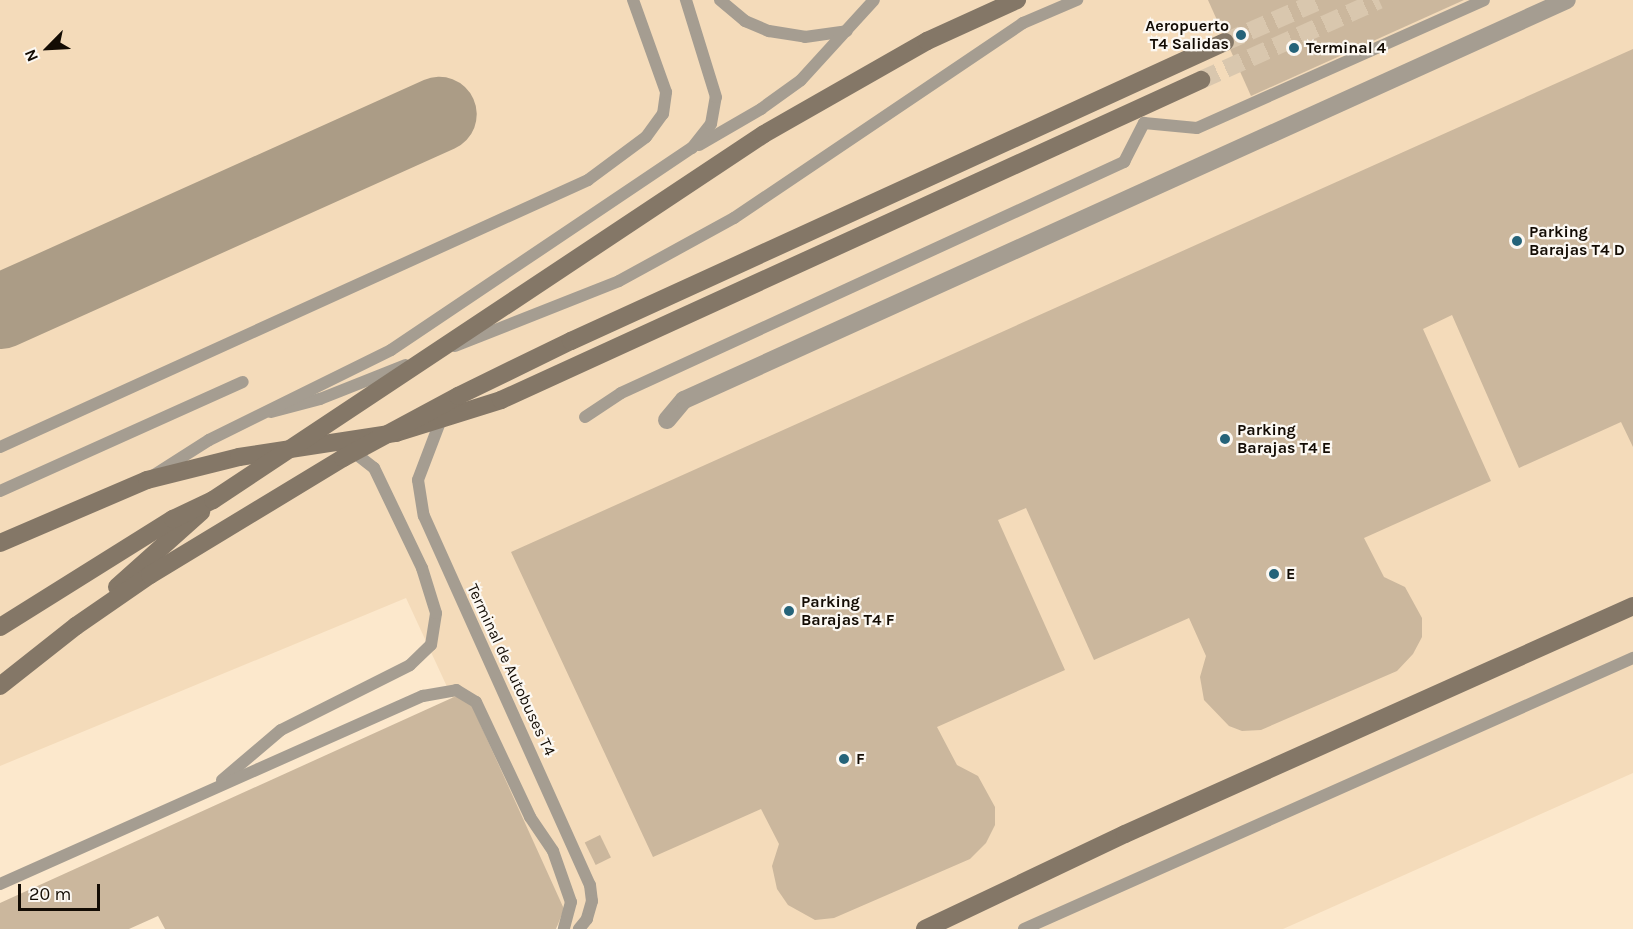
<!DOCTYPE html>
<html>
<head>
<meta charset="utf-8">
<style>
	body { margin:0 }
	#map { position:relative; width:1633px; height:929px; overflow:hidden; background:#fce8cc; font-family:Karla,sans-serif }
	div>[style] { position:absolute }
	.built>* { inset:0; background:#f4dbba }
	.taxiway>* { height:75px; margin:-37.5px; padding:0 37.5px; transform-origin:37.5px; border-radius:37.5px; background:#ab9c86 }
	.building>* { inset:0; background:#cbb79d; transform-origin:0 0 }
	.secondary-tunnel>* { height:18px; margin-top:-9px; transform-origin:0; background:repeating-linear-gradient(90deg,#d9c7ae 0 18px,transparent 0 27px) }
	.lane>* { height:12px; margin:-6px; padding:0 6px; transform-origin:6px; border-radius:6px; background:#a59d91 }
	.street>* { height:18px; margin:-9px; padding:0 9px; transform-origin:9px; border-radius:9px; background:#a59d91 }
	.secondary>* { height:18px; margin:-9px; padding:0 9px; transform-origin:9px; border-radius:9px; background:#847767 }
	.secondary-bridge>* { height:18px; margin:-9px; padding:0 9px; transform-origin:9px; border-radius:9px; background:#847767 }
	.dots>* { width:16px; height:16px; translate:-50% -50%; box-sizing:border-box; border:3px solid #fcf8f2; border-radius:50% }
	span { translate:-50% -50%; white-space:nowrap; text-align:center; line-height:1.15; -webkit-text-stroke:4.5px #fcf8f2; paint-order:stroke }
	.poi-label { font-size:16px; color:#130c04; font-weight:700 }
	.right { translate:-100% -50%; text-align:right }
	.left { translate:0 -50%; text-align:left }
	.street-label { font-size:16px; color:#130c04 }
	.north { position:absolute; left:18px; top:18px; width:60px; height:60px; -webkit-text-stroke:4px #fcf8f2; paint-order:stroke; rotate:246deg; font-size:16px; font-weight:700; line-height:24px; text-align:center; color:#130c04 }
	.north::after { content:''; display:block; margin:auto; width:21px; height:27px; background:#130c04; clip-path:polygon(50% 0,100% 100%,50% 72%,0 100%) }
	.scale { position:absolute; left:18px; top:884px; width:82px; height:27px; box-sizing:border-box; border:3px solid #130c04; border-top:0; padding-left:8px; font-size:18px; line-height:21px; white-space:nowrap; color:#130c04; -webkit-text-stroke:4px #fcf8f2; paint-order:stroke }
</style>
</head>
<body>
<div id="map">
	<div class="built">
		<div style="clip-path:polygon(0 0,1633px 0,1633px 773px,1283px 929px,559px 929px,406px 598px,0 766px)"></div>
	</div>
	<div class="taxiway">
		<div style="left:0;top:311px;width:481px;rotate:-24.2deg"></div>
	</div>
	<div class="building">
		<div style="clip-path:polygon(1208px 0,1464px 0,1251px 96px)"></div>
		<div style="clip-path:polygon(1633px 49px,1633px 447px,1621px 422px,1519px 468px,1452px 315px,1423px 329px,1491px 481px,1364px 538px,1384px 577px,1405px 587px,1422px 618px,1422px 637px,1413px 654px,1397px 671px,1261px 730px,1242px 731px,1229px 726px,1204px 700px,1200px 677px,1206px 656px,1189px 618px,1094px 660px,1026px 508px,998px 520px,1065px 670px,937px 727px,957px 765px,978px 776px,995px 807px,995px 825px,986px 843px,970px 859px,834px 918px,815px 920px,788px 905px,777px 889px,772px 866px,779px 844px,761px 809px,653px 857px,511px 552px)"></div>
		<div style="clip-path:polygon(454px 697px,462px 697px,472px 706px,564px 909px,556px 929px,165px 929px,158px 916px,129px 929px,0 929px,0 903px)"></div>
		<div style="left:600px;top:835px;width:25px;height:17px;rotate:64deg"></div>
	</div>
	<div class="secondary-tunnel">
		<div style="left:1225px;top:42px;width:105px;rotate:-23.6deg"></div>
		<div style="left:1201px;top:80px;width:195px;rotate:-24.2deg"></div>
	</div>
	<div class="lane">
		<div style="left:720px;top:0;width:33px;rotate:40deg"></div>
		<div style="left:745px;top:21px;width:26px;rotate:23deg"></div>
		<div style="left:769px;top:31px;width:36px;rotate:9deg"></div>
		<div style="left:805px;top:37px;width:42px;rotate:-8.1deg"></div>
		<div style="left:699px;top:145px;width:72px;rotate:-30.1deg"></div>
		<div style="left:761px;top:109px;width:49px;rotate:-35.9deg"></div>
		<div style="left:801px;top:80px;width:108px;rotate:-47.6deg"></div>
		<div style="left:455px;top:346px;width:176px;rotate:-21.6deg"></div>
		<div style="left:619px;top:281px;width:131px;rotate:-28.7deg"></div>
		<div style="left:734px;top:218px;width:349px;rotate:-34deg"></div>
		<div style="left:1023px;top:23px;width:59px;rotate:-23.1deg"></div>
		<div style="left:271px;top:412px;width:51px;rotate:-14.9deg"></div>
		<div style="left:320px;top:399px;width:92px;rotate:-21.6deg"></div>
		<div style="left:585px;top:417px;width:43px;rotate:-33.7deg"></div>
		<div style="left:621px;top:393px;width:554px;rotate:-24.67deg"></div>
		<div style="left:1124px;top:162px;width:44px;rotate:-62.9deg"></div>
		<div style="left:1144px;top:123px;width:53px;rotate:5.4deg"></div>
		<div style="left:1197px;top:128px;width:314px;rotate:-24deg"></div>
		<div style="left:440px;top:422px;width:62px;rotate:110.8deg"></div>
		<div style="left:418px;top:480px;width:36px;rotate:81deg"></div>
		<div style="left:424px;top:516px;width:405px;rotate:65.8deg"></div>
		<div style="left:590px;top:885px;width:16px;rotate:83deg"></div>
		<div style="left:592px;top:901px;width:19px;rotate:106deg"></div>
		<div style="left:587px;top:919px;width:13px;rotate:129deg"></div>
		<div style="left:0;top:447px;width:646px;rotate:-24.42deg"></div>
		<div style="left:588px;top:180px;width:72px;rotate:-36.6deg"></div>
		<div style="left:646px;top:137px;width:29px;rotate:-54deg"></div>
		<div style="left:663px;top:114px;width:22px;rotate:-82deg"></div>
		<div style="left:666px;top:92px;width:98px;rotate:-109.7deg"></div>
		<div style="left:154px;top:475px;width:65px;rotate:-32.5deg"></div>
		<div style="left:209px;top:440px;width:203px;rotate:-26.3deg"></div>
		<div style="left:391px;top:350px;width:362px;rotate:-33.9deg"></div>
		<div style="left:692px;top:148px;width:31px;rotate:-52deg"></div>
		<div style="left:711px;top:124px;width:27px;rotate:-80deg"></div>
		<div style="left:716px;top:97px;width:102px;rotate:-107.2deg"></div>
		<div style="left:0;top:491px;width:266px;rotate:-24.2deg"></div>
		<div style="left:222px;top:780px;width:77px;rotate:-40.3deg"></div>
		<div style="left:281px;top:730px;width:144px;rotate:-26.7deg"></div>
		<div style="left:410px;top:665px;width:29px;rotate:-44deg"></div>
		<div style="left:431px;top:645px;width:32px;rotate:-81deg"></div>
		<div style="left:436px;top:613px;width:47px;rotate:-107.3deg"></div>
		<div style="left:422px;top:568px;width:111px;rotate:-115.6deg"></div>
		<div style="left:374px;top:468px;width:33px;rotate:-142deg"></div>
		<div style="left:0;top:884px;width:463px;rotate:-24deg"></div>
		<div style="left:423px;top:696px;width:34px;rotate:-10deg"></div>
		<div style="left:456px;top:690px;width:23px;rotate:31deg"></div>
		<div style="left:476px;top:702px;width:127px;rotate:64.8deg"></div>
		<div style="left:530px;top:817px;width:41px;rotate:55.9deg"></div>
		<div style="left:553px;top:851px;width:54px;rotate:70.6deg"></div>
		<div style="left:571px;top:902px;width:28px;rotate:105deg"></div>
		<div style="left:1024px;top:929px;width:667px;rotate:-23.99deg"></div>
	</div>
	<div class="street">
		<div style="left:667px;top:420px;width:26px;rotate:-50deg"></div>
		<div style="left:684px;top:400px;width:969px;rotate:-24.37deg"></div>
	</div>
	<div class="secondary">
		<div style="left:0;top:543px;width:160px;rotate:-23.2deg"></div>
		<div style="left:147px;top:480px;width:95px;rotate:-14deg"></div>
		<div style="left:239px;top:457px;width:159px;rotate:-8.7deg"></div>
		<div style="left:396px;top:433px;width:110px;rotate:-17.4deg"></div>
		<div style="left:501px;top:400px;width:770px;rotate:-24.57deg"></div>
		<div style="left:117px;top:587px;width:113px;rotate:-41.8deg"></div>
		<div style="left:0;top:627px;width:204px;rotate:-32deg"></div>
		<div style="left:173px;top:519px;width:44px;rotate:-25.4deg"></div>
		<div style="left:0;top:686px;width:97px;rotate:-38.3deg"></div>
		<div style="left:76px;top:626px;width:90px;rotate:-34.6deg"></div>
		<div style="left:150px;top:575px;width:226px;rotate:-31.2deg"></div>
		<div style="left:925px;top:929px;width:221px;rotate:-25.4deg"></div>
		<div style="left:1125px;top:834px;width:557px;rotate:-24.17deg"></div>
	</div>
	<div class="secondary-bridge">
		<div style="left:343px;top:458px;width:131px;rotate:-28.3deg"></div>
		<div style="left:458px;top:396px;width:126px;rotate:-26deg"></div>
		<div style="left:571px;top:341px;width:719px;rotate:-24.57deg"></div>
		<div style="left:213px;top:500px;width:661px;rotate:-33.59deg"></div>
		<div style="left:764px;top:134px;width:188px;rotate:-29.7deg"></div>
		<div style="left:927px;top:41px;width:99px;rotate:-24.5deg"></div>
	</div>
	<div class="dots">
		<div style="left:1241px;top:35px;background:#256379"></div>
		<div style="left:1294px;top:48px;background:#256379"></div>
		<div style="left:1517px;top:241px;background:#256379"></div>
		<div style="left:1225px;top:439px;background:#256379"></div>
		<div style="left:1274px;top:574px;background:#256379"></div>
		<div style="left:789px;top:611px;background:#256379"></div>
		<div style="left:844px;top:759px;background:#256379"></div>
	</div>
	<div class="poi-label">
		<span class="right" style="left:1229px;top:35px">Aeropuerto<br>T4 Salidas</span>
		<span class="left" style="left:1306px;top:48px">Terminal 4</span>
		<span class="left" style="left:1529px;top:241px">Parking<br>Barajas T4 D</span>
		<span class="left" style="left:1237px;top:439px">Parking<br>Barajas T4 E</span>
		<span class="left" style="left:1286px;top:574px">E</span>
		<span class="left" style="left:801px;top:611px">Parking<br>Barajas T4 F</span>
		<span class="left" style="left:856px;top:759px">F</span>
	</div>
	<div class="street-label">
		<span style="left:511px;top:670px;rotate:65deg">Terminal de Autobuses T4</span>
	</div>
	<div class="north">N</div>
	<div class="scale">20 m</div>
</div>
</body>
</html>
